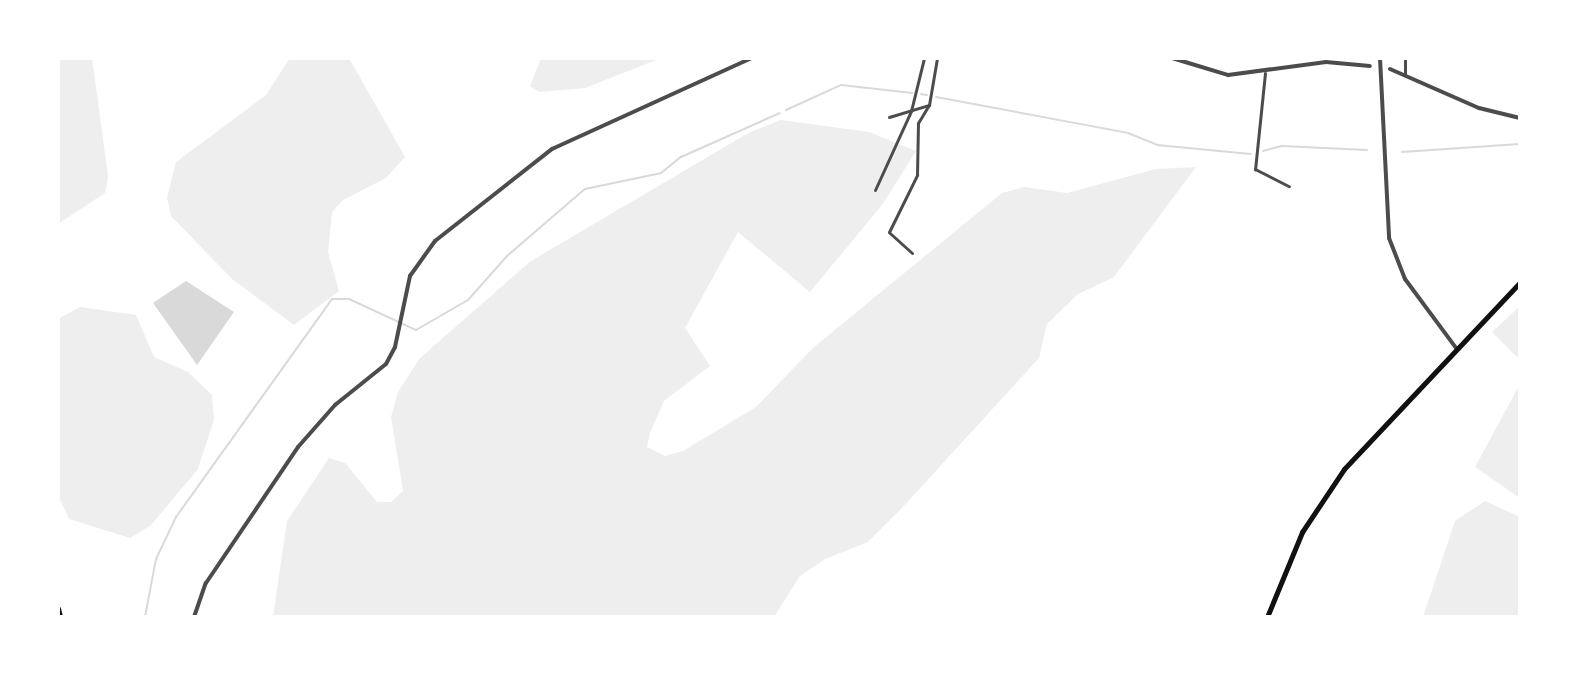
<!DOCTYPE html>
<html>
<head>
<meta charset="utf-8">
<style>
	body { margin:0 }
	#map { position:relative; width:1578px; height:675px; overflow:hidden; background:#fff; font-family:"DejaVu Sans",sans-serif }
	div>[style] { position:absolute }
	.green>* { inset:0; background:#eee }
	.water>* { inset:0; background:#d9d9d9 }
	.stream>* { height:2px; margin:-1px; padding:0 1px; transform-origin:1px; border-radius:1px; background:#d9d9d9 }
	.minor>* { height:3px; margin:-1.5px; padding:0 1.5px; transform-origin:1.5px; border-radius:1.5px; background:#4c4c4c }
	.tertiary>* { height:4px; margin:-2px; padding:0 2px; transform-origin:2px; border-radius:2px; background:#4c4c4c }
	.secondary>* { height:5px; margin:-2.5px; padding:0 2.5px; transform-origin:2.5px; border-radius:2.5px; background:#111 }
	.motorway>* { height:6px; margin:-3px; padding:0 3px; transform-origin:3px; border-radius:3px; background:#111 }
	span { translate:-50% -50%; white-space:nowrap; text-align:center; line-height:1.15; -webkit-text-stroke:6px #fff; paint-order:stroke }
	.frame { position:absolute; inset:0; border:60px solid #fff; pointer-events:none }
</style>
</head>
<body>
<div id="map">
	<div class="green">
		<div style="clip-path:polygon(58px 58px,92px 58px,108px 176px,105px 193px,58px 224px)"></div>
		<div style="clip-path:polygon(290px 58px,349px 58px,405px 157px,386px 178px,343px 200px,332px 212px,328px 252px,339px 291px,294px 325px,232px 279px,171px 216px,167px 198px,176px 162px,266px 95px)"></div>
		<div style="clip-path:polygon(541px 58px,661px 58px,585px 88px,539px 92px,530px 86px)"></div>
		<div style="clip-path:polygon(781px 120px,869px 132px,916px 151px,882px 205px,810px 292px,738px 232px,685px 328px,710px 366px,664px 401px,650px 433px,647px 447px,665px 456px,683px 451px,756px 407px,814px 347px,1002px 193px,1024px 187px,1067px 193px,1156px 169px,1196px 167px,1114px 277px,1078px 294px,1047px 324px,1039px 358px,901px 509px,868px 542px,825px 559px,800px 576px,774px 617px,273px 617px,287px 521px,329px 458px,345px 463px,377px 502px,391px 502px,403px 491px,391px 417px,398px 392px,420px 358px,531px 261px,750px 132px)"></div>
		<div style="clip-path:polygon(1520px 306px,1520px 360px,1492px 332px)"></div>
		<div style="clip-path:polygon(80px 307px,136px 315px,154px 357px,188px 372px,212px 395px,214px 420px,198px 469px,151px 525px,130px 538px,69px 519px,58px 495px,58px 319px)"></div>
		<div style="clip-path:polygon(1520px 384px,1520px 498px,1475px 467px)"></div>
		<div style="clip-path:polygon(1485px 501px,1520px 517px,1520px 617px,1423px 617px,1455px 521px)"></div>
	</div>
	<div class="water">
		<div style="clip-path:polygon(186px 281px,234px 312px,197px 365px,153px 303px)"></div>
	</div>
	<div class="stream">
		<div style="left:921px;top:94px;width:6px;rotate:9deg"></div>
		<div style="left:936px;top:97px;width:195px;rotate:10.6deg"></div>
		<div style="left:1128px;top:133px;width:31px;rotate:22deg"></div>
		<div style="left:1157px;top:145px;width:94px;rotate:5.5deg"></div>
		<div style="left:786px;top:110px;width:60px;rotate:-24.4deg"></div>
		<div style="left:841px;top:85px;width:72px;rotate:6.3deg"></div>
		<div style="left:1263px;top:151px;width:20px;rotate:-15deg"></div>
		<div style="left:1282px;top:146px;width:85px;rotate:2.7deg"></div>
		<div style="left:1402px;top:152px;width:118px;rotate:-3.9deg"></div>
		<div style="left:145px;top:617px;width:59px;rotate:-79.3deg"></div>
		<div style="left:156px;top:559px;width:47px;rotate:-64.5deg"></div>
		<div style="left:176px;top:517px;width:268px;rotate:-54.4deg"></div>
		<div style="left:332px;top:299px;width:17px"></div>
		<div style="left:349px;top:299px;width:74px;rotate:24.8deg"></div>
		<div style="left:416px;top:330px;width:60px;rotate:-30deg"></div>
		<div style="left:468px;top:300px;width:59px;rotate:-48.4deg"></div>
		<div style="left:507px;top:256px;width:103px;rotate:-40.7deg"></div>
		<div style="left:585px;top:189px;width:78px;rotate:-11.9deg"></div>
		<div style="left:661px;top:173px;width:26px;rotate:-39deg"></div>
		<div style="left:681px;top:157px;width:108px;rotate:-24deg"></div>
	</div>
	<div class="minor">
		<div style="left:1265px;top:73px;width:97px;rotate:95.9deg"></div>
		<div style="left:1255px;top:169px;width:38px;rotate:27deg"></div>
		<div style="left:1405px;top:73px;width:15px;rotate:-90deg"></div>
		<div style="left:889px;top:117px;width:42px;rotate:-16.7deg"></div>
		<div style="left:875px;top:190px;width:87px;rotate:-65.5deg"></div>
		<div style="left:911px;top:111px;width:55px;rotate:-76.2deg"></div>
		<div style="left:912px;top:253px;width:31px;rotate:-138deg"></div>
		<div style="left:889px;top:232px;width:64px;rotate:-63.8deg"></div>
		<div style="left:917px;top:175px;width:52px;rotate:-88.9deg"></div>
		<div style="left:918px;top:123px;width:21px;rotate:-59deg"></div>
		<div style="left:929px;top:105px;width:48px;rotate:-80.3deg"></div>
		<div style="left:1520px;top:254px;width:11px;rotate:90deg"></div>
	</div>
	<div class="tertiary">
		<div style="left:1172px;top:58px;width:59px;rotate:16.9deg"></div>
		<div style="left:1228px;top:75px;width:99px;rotate:-7.6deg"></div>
		<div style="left:1326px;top:62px;width:44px;rotate:5.2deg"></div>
		<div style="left:1380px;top:58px;width:180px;rotate:87.1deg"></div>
		<div style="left:1389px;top:238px;width:44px;rotate:68.7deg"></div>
		<div style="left:1405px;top:279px;width:86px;rotate:53.5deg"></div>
		<div style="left:1390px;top:69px;width:97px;rotate:23.7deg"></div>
		<div style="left:1479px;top:108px;width:42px;rotate:13.7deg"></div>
		<div style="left:194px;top:617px;width:36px;rotate:-71deg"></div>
		<div style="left:206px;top:583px;width:164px;rotate:-55.9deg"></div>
		<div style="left:298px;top:447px;width:56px;rotate:-48.6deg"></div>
		<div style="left:335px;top:405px;width:65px;rotate:-38.8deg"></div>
		<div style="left:386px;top:364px;width:19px;rotate:-62deg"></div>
		<div style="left:395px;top:347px;width:73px;rotate:-78.1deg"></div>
		<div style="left:410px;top:276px;width:43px;rotate:-54.5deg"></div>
		<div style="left:435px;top:241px;width:149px;rotate:-38.2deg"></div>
		<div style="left:552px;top:149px;width:220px;rotate:-24.5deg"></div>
	</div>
	<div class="secondary">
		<div style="left:1267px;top:617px;width:92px;rotate:-67.6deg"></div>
		<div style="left:1302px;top:532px;width:76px;rotate:-56.3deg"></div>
		<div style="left:1344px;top:469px;width:257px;rotate:-46.7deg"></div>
	</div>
	<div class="motorway">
		<div style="left:58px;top:609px;width:8px;rotate:76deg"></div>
	</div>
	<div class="frame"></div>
</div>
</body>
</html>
